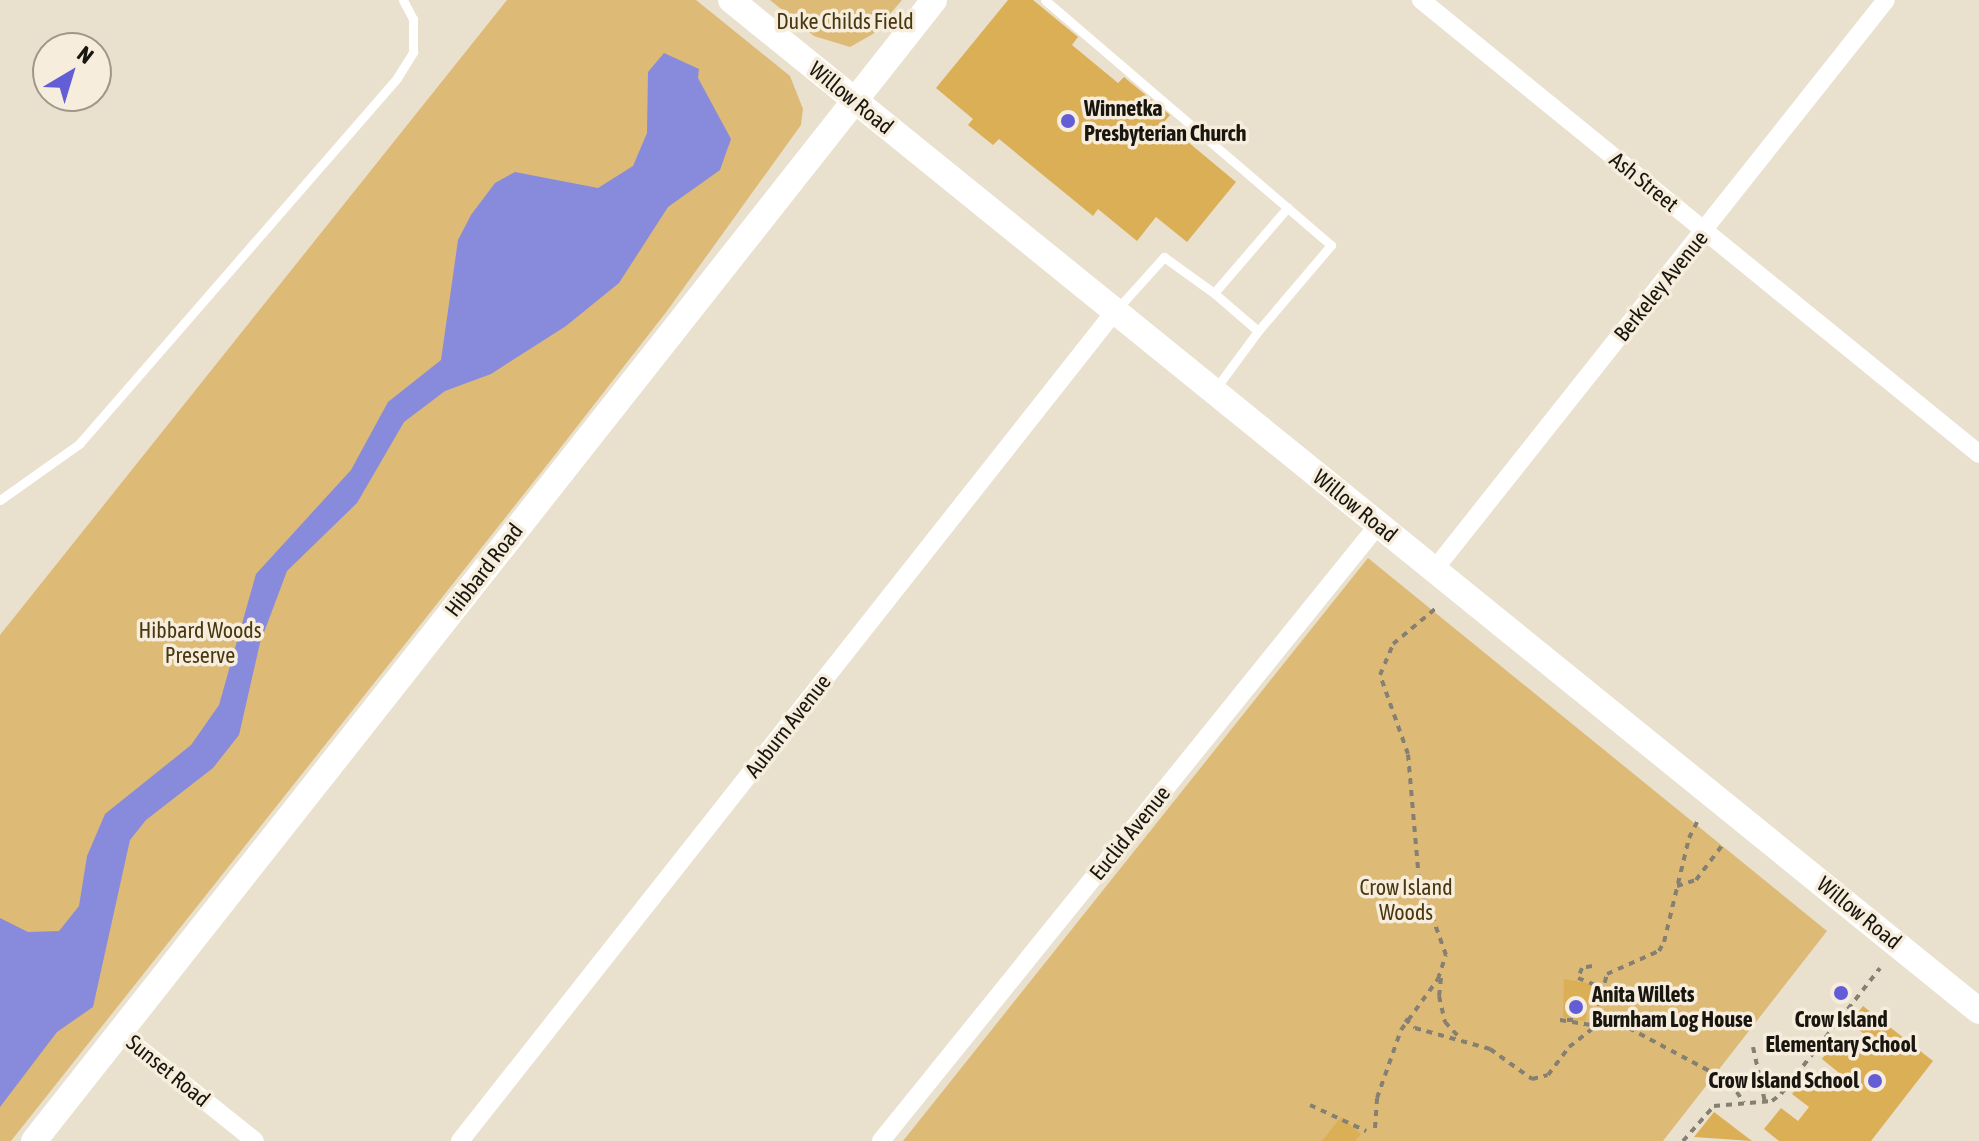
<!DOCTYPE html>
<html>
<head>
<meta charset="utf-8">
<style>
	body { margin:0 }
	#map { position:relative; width:1979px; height:1141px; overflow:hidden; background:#e9e0ce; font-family:"Asap Condensed",sans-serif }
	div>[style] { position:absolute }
	.green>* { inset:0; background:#ddba76 }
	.water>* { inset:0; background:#888bdc }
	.building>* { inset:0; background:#dbaf55 }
	.path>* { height:4px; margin-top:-2px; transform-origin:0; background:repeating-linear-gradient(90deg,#868073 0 6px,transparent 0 12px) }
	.lane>* { height:9px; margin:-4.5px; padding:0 4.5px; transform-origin:4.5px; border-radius:4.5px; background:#fff }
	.street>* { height:18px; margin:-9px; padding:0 9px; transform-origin:9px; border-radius:9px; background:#fff }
	.secondary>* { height:26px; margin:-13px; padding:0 13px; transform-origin:13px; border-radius:13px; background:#fff }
	.dots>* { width:22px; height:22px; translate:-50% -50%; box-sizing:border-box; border:4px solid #f6eddc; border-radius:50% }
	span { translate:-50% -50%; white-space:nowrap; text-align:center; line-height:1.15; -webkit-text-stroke:7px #f6eddc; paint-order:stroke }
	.park-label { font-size:22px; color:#493710 }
	.street-label { font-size:22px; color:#191610 }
	.poi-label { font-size:22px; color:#191610; font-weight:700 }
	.left { translate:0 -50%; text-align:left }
	.right { translate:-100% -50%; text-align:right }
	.north { position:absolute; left:32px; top:32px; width:80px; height:80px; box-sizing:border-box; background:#f6eddc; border:2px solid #9e978a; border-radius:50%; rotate:38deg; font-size:22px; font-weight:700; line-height:32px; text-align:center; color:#191610 }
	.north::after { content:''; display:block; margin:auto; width:28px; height:36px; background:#635dd6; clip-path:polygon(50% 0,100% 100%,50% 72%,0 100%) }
</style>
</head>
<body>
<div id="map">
	<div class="green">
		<div style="clip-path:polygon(507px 0,696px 0,790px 76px,803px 109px,801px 125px,667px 311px,547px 465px,11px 1141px,0 1141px,0 635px)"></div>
		<div style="clip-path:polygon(770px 0,902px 0,873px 34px,850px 47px,814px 36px)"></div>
		<div style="clip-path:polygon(1368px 558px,1827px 931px,1663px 1141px,903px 1141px)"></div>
	</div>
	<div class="water">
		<div style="clip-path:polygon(664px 53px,699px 69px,698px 78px,731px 139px,720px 170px,668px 207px,619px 283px,566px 326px,491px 374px,445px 391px,404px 422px,357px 503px,287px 571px,260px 643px,239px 735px,213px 768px,146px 820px,130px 840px,93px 1007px,57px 1032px,0 1107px,0 918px,28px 932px,59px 931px,79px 906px,87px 856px,105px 814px,191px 745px,219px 705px,256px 574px,351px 470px,388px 402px,441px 360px,458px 240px,471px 215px,495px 183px,515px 172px,598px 188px,633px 166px,647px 133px,648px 72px)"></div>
	</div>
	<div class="building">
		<div style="clip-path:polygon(1008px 0,1033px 0,1078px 37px,1072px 45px,1118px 83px,1124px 77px,1170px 115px,1164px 122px,1236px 182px,1187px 242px,1156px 217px,1137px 241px,1098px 209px,1093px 216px,999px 139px,993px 145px,968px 125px,973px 119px,936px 88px)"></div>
		<div style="clip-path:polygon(1564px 979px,1592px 984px,1585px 1021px,1563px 1017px)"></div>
		<div style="clip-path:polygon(1863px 1006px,1933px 1061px,1871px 1141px,1779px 1141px,1764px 1129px,1781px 1108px,1798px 1121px,1809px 1107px,1792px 1094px,1808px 1073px,1826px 1088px,1838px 1072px,1822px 1059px,1835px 1041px,1853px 1055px,1868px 1037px,1850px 1023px)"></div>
		<div style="clip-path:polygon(1714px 1112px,1752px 1141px,1694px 1137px)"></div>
		<div style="clip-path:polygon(1341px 1117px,1361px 1134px,1355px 1141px,1322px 1141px)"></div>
	</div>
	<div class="path">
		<div style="left:1677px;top:886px;width:20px;rotate:-18deg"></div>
		<div style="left:1696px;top:880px;width:46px;rotate:-52.9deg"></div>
		<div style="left:1592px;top:966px;width:10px;rotate:169deg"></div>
		<div style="left:1582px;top:968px;width:11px;rotate:112deg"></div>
		<div style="left:1578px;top:978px;width:27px;rotate:22deg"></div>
		<div style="left:1441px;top:978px;width:18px;rotate:96deg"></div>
		<div style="left:1439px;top:996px;width:27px;rotate:77deg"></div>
		<div style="left:1445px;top:1022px;width:22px;rotate:47deg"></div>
		<div style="left:1597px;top:1011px;width:151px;rotate:28.1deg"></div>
		<div style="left:1730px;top:1082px;width:25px;rotate:56deg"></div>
		<div style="left:1405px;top:1019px;width:13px;rotate:42deg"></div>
		<div style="left:1415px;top:1028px;width:78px;rotate:15.6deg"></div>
		<div style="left:1490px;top:1049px;width:52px;rotate:35.5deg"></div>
		<div style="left:1532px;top:1079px;width:16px;rotate:-14deg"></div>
		<div style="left:1548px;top:1075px;width:35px;rotate:-53deg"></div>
		<div style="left:1569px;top:1047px;width:29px;rotate:-38deg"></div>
		<div style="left:1592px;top:1029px;width:57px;rotate:-74.7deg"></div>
		<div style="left:1607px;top:974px;width:57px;rotate:-23.9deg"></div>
		<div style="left:1659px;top:951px;width:10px;rotate:-61deg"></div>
		<div style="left:1664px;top:942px;width:107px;rotate:-76.5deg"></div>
		<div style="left:1689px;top:838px;width:18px;rotate:-63deg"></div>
		<div style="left:1573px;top:1020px;width:13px;rotate:180deg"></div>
		<div style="left:1560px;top:1020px;width:33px;rotate:9deg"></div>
		<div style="left:1753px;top:1047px;width:56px;rotate:77.7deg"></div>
		<div style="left:1310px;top:1105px;width:62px;rotate:24.9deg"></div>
		<div style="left:1375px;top:1128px;width:30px;rotate:-86deg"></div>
		<div style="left:1377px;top:1098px;width:72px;rotate:-70.6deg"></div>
		<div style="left:1401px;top:1030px;width:63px;rotate:-54deg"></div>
		<div style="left:1438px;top:979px;width:25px;rotate:-72deg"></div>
		<div style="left:1446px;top:955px;width:80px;rotate:-109.8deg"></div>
		<div style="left:1419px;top:880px;width:126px;rotate:-95deg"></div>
		<div style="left:1408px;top:754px;width:84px;rotate:-109.5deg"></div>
		<div style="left:1380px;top:675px;width:34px;rotate:-67deg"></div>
		<div style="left:1393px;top:644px;width:55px;rotate:-39.8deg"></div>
		<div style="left:1683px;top:1141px;width:47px;rotate:-48.5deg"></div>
		<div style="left:1714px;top:1106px;width:58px;rotate:-4.9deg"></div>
		<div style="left:1772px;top:1101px;width:11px;rotate:-38deg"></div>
		<div style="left:1781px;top:1094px;width:160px;rotate:-51.8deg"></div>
	</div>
	<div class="lane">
		<div style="left:1045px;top:0;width:377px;rotate:40.6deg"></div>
		<div style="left:1331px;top:245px;width:113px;rotate:130.3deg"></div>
		<div style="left:1258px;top:331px;width:58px;rotate:-139.2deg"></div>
		<div style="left:1118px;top:308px;width:69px;rotate:-48deg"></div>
		<div style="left:1164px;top:257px;width:62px;rotate:35.8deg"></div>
		<div style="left:1214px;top:293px;width:113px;rotate:-49.3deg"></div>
		<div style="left:1216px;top:388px;width:71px;rotate:-53.6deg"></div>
		<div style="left:0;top:500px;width:97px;rotate:-35.3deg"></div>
		<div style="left:79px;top:444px;width:485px;rotate:-49deg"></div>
		<div style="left:397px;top:78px;width:31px;rotate:-58deg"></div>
		<div style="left:413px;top:52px;width:33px;rotate:-90deg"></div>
		<div style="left:413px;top:19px;width:21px;rotate:-118deg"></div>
	</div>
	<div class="street">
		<div style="left:1421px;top:0;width:719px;rotate:39.13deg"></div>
		<div style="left:1434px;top:570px;width:727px;rotate:-51.59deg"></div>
		<div style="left:119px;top:1032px;width:174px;rotate:38.7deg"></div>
		<div style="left:460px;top:1141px;width:1057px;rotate:-51.72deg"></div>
		<div style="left:881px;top:1141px;width:791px;rotate:-51.1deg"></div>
	</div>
	<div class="secondary">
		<div style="left:731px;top:0;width:1606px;rotate:39.01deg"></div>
		<div style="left:34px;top:1141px;width:1453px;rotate:-51.73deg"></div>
	</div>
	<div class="dots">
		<div style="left:1068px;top:121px;background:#635dd6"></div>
		<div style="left:1841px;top:993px;background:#635dd6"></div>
		<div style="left:1576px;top:1007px;background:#635dd6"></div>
		<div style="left:1875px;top:1081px;background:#635dd6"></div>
	</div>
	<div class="park-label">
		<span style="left:845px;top:22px">Duke Childs Field</span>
		<span style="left:200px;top:643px">Hibbard Woods<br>Preserve</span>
		<span style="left:1406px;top:900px">Crow Island<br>Woods</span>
	</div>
	<div class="street-label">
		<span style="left:851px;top:98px;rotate:39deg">Willow Road</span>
		<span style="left:1644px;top:182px;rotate:39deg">Ash Street</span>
		<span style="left:1661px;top:286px;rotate:-51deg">Berkeley Avenue</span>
		<span style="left:1355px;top:506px;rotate:39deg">Willow Road</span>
		<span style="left:484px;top:570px;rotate:-52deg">Hibbard Road</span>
		<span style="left:788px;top:726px;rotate:-52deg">Auburn Avenue</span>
		<span style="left:1130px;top:833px;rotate:-51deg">Euclid Avenue</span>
		<span style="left:1859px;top:913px;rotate:39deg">Willow Road</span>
		<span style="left:168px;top:1071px;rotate:39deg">Sunset Road</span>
	</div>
	<div class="poi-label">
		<span class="left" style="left:1084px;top:121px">Winnetka<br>Presbyterian Church</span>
		<span class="left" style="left:1592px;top:1007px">Anita Willets<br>Burnham Log House</span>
		<span style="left:1841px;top:1032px">Crow Island<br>Elementary School</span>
		<span class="right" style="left:1859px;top:1081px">Crow Island School</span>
	</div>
	<div class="north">N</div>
</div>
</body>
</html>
